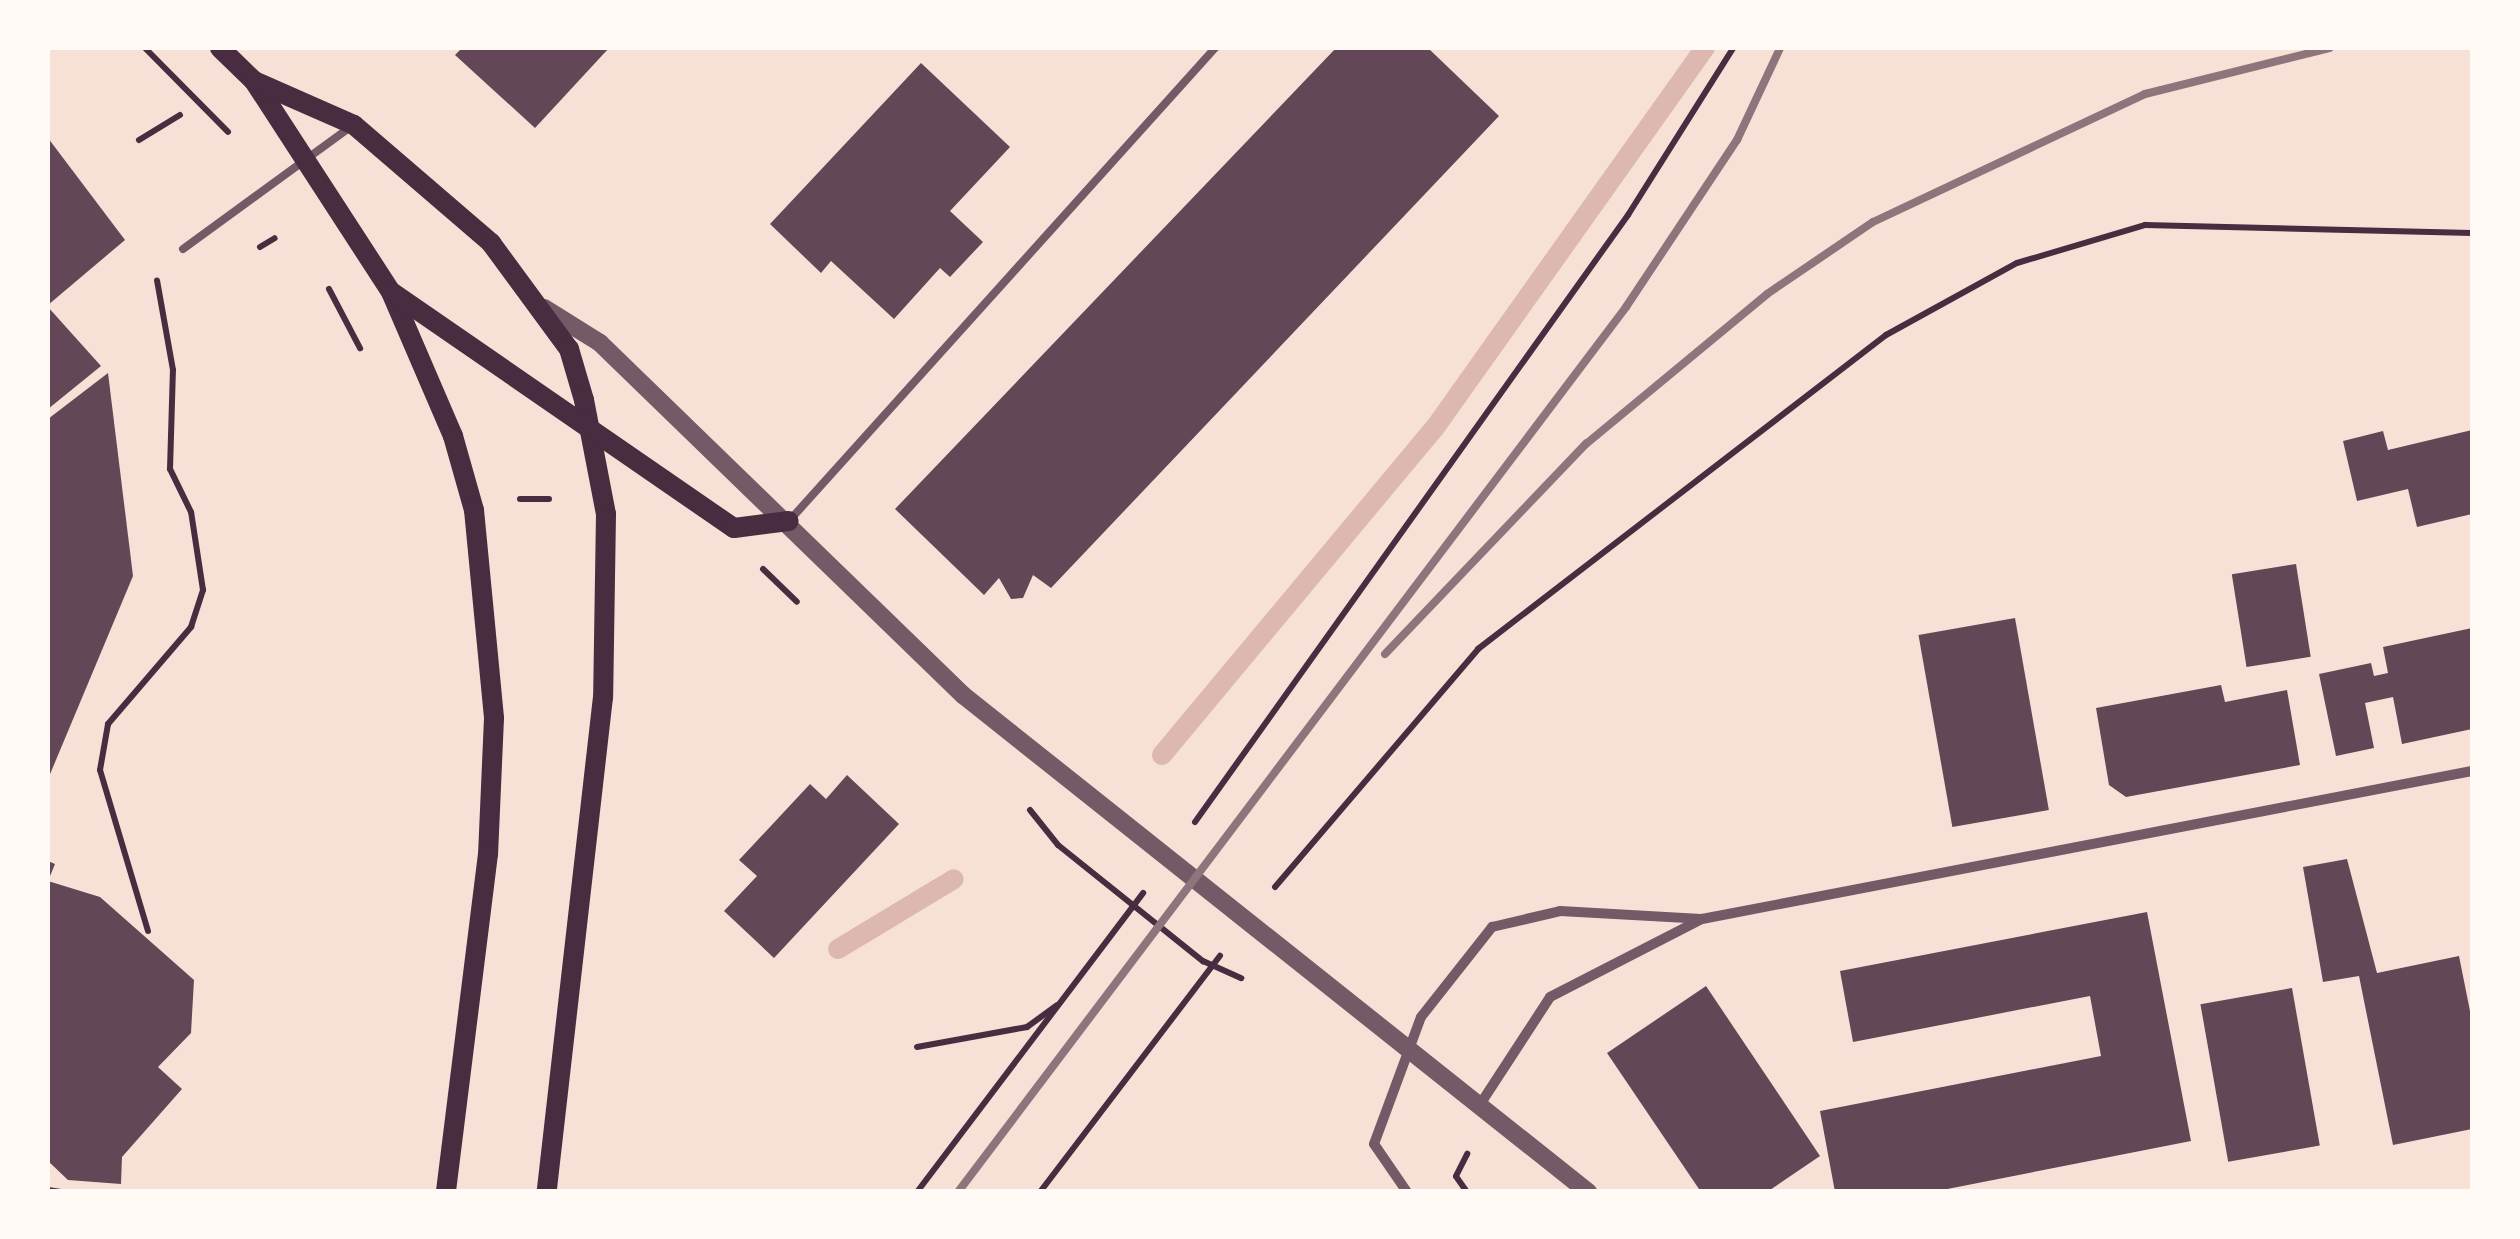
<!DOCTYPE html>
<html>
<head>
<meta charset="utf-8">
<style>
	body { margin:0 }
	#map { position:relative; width:2520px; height:1239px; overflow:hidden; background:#f7e1d7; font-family:"Source Serif 4",serif }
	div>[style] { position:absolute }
	.stream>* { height:20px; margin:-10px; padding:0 10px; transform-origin:10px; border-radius:10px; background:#dcb8b0 }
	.building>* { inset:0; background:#644757; transform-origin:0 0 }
	.path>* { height:6px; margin:-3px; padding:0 3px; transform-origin:3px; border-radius:3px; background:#4a2c40 }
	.service>* { height:8px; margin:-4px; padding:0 4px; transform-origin:4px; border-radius:4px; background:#755966 }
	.minor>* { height:10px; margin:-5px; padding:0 5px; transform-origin:5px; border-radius:5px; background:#755966 }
	.tertiary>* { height:18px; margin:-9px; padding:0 9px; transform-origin:9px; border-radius:9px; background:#755966 }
	.secondary>* { height:20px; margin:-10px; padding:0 10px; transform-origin:10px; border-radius:10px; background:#4a2c40 }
	.rail>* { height:8px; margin:-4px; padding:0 4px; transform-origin:4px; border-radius:4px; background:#8f747c }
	span { translate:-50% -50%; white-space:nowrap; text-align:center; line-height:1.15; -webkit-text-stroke:10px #fffaf5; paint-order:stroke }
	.frame { position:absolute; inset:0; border:50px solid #fffaf5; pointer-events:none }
</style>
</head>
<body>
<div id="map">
	<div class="stream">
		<div style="left:1162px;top:755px;width:425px;rotate:-50.2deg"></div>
		<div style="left:1434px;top:429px;width:468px;rotate:-54.6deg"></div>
		<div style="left:838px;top:949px;width:135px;rotate:-31.1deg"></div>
	</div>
	<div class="building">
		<div style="clip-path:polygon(462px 48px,609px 48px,535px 128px,455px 55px)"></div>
		<div style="clip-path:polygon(1336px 48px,1428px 48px,1499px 116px,1051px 588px,1033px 575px,1023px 598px,1011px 599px,999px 578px,984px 595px,895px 509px)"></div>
		<div style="clip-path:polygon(921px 63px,1010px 147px,950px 211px,983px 242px,950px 277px,940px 268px,894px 319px,831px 261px,821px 273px,770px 224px)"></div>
		<div style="clip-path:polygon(48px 138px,125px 240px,48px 305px)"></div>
		<div style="clip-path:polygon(48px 307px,101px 366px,48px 409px)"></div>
		<div style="clip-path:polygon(108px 373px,133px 576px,48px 779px,48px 419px)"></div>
		<div style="clip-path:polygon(2472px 430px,2472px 514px,2417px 527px,2408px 489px,2357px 501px,2343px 441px,2383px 431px,2388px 450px)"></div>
		<div style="left:2296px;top:564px;width:94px;height:65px;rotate:81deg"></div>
		<div style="left:2015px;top:618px;width:195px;height:98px;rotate:80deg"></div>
		<div style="clip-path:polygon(2472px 628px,2472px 729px,2402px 744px,2393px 697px,2365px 703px,2374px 748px,2336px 756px,2319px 674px,2371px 663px,2374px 676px,2388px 673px,2383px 647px)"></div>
		<div style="clip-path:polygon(2221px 685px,2225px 702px,2287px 690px,2300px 765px,2126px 797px,2109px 785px,2096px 708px)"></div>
		<div style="clip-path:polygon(847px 775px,899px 824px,774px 958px,724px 911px,757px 876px,739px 860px,810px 784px,826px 799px)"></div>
		<div style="clip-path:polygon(2347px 859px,2377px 973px,2459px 956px,2472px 1021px,2472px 1129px,2393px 1145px,2359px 976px,2323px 982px,2303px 867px)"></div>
		<div style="clip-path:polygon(48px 861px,55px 864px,48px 881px,100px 897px,194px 980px,191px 1033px,158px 1067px,182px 1089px,122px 1157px,121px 1184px,68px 1180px,48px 1161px)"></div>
		<div style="clip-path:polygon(2147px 912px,2191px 1141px,1932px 1192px,1835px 1192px,1820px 1111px,2101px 1056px,2090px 996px,1853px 1042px,1840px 971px)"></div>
		<div style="clip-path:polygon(1706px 986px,1820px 1156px,1767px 1192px,1701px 1192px,1607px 1053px)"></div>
		<div style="left:2292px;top:988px;width:160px;height:93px;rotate:80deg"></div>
	</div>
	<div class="path">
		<div style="left:145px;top:48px;width:118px;rotate:45.3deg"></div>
		<div style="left:139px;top:140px;width:48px;rotate:-31.4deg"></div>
		<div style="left:260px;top:247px;width:17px;rotate:-31deg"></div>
		<div style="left:329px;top:289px;width:67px;rotate:62.3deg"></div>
		<div style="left:520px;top:499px;width:29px"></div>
		<div style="left:763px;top:569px;width:47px;rotate:44.1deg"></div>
		<div style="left:1030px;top:810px;width:45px;rotate:51.3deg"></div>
		<div style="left:1058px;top:845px;width:186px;rotate:38.7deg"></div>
		<div style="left:1203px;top:961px;width:42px;rotate:24.1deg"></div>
		<div style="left:1195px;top:822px;width:746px;rotate:-54.5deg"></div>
		<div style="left:1628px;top:215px;width:197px;rotate:-57.8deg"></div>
		<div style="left:1275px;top:887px;width:313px;rotate:-49.5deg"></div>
		<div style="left:1478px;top:649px;width:515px;rotate:-37.58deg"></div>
		<div style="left:1886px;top:335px;width:149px;rotate:-28.8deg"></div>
		<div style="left:2017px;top:263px;width:134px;rotate:-16.5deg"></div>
		<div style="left:2145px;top:225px;width:327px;rotate:1.4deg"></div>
		<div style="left:148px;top:931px;width:168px;rotate:-106.6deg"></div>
		<div style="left:100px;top:770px;width:47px;rotate:-80.1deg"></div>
		<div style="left:108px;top:724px;width:128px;rotate:-49.4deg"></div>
		<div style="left:191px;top:627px;width:39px;rotate:-72deg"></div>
		<div style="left:203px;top:590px;width:79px;rotate:-98.7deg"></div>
		<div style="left:191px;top:512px;width:48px;rotate:-116deg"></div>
		<div style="left:170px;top:469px;width:99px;rotate:-88.3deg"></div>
		<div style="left:173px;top:370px;width:91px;rotate:-100.1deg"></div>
		<div style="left:917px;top:1047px;width:112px;rotate:-10.3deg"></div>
		<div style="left:1027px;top:1027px;width:37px;rotate:-36deg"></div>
		<div style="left:48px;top:1190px;width:13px;rotate:9deg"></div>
		<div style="left:215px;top:1192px;width:3px"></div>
		<div style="left:917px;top:1192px;width:375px;rotate:-52.9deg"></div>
		<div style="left:1040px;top:1192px;width:297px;rotate:-52.7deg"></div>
		<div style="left:1467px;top:1192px;width:19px;rotate:-125deg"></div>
		<div style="left:1456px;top:1176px;width:25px;rotate:-63deg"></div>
	</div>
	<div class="service">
		<div style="left:183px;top:249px;width:205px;rotate:-36.1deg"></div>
		<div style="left:789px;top:521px;width:637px;rotate:-47.99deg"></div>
	</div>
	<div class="minor">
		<div style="left:1481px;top:1103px;width:126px;rotate:-56.9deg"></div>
		<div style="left:1550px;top:997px;width:171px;rotate:-27.2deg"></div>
		<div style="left:1702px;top:919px;width:784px;rotate:-10.88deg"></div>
		<div style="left:1407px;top:1192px;width:58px;rotate:-124.5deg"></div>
		<div style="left:1374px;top:1144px;width:135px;rotate:-69.7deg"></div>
		<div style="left:1421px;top:1017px;width:115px;rotate:-51.7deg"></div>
		<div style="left:1492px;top:927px;width:70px;rotate:-13.2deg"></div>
		<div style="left:1560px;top:911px;width:141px;rotate:3.2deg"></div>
	</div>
	<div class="tertiary">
		<div style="left:544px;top:308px;width:66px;rotate:32deg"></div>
		<div style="left:600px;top:343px;width:506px;rotate:44.12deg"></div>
		<div style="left:963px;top:695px;width:799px;rotate:38.49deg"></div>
	</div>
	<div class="secondary">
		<div style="left:220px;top:48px;width:47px;rotate:44.1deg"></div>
		<div style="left:254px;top:81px;width:252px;rotate:57deg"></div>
		<div style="left:391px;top:292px;width:157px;rotate:66.7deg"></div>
		<div style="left:453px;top:436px;width:77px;rotate:74.2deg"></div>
		<div style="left:474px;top:510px;width:209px;rotate:84.5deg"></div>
		<div style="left:494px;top:718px;width:136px;rotate:92.5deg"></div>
		<div style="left:488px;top:854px;width:341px;rotate:97.1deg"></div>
		<div style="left:254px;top:81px;width:109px;rotate:23.7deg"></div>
		<div style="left:354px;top:125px;width:181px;rotate:40.7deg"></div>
		<div style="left:491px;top:243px;width:132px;rotate:53.7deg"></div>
		<div style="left:569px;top:349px;width:53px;rotate:73.6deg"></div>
		<div style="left:584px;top:400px;width:116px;rotate:79.1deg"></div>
		<div style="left:606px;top:514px;width:183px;rotate:90.9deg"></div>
		<div style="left:603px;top:697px;width:498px;rotate:96.5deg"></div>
		<div style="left:393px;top:293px;width:414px;rotate:34.6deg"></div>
		<div style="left:734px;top:528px;width:55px;rotate:-7.3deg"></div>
	</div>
	<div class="rail">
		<div style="left:1385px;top:654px;width:291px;rotate:-46.3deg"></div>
		<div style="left:1586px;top:444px;width:235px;rotate:-39.6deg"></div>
		<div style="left:1767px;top:294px;width:128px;rotate:-34.2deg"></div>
		<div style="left:1873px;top:222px;width:301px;rotate:-25.2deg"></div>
		<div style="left:2145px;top:94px;width:190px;rotate:-14deg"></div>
		<div style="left:958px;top:1192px;width:1109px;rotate:-52.95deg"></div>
		<div style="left:1626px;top:307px;width:201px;rotate:-56.4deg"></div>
		<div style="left:1737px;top:140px;width:102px;rotate:-64.9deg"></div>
	</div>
	<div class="frame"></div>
</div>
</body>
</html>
